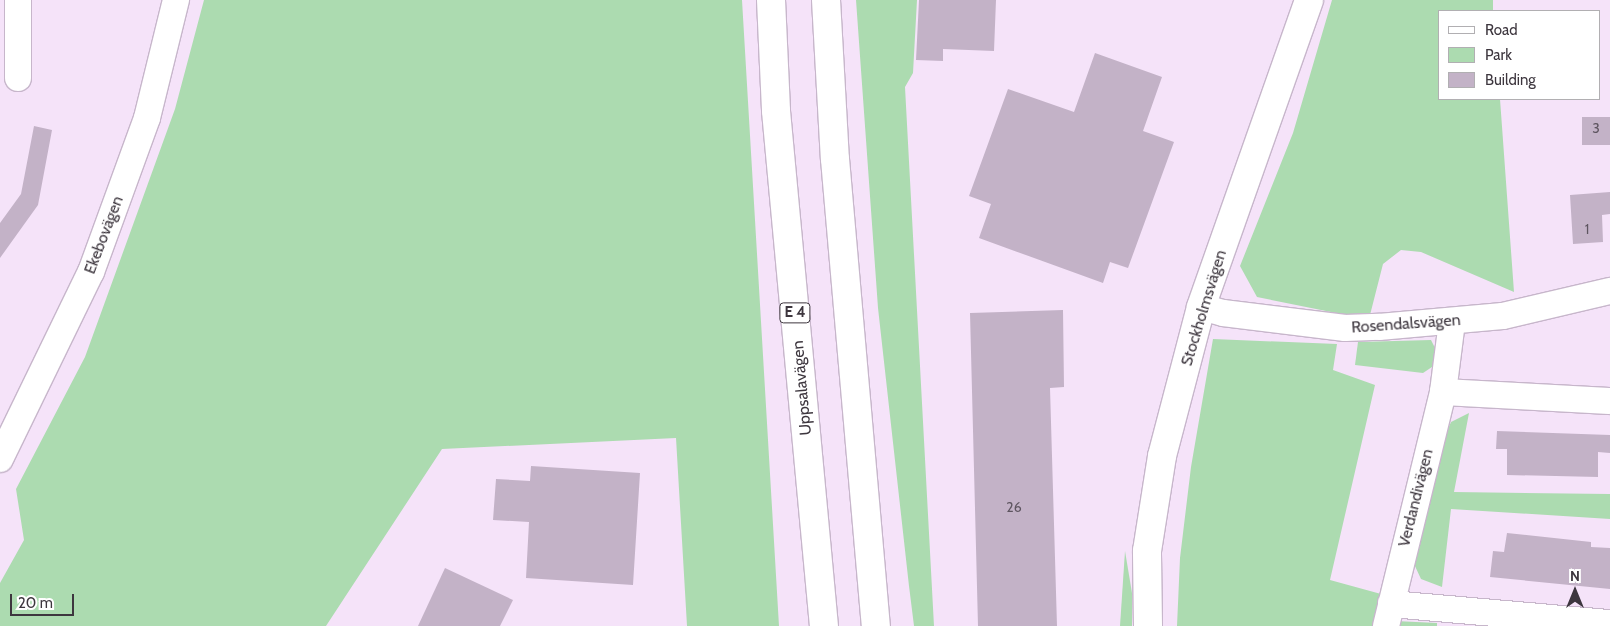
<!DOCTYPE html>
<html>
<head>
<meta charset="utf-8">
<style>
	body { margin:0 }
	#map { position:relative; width:1610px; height:626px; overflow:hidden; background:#f5e3f9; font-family:Cabin,sans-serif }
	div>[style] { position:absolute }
	.green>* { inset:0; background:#acdbb0 }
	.building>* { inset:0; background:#c3b2c7; transform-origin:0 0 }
	.roads { filter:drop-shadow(1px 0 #c7b6cb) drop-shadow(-1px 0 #c7b6cb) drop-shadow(0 1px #c7b6cb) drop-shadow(0 -1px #c7b6cb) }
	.minor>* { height:26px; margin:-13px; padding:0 13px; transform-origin:13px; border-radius:13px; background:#fff }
	.major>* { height:28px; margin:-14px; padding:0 14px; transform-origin:14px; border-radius:14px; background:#fff }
	.highway>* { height:28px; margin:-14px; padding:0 14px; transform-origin:14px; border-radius:14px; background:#fff }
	span { translate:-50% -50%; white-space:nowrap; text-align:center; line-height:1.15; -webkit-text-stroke:4.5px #fff; paint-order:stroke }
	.number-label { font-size:14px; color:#5e5560 }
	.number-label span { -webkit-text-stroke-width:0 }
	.shield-label span { padding:1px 4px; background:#fff; border:1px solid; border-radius:4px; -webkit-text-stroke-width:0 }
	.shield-label { font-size:15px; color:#3d363e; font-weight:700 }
	.street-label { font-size:16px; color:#3d363e }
	.legend { position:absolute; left:1438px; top:10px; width:162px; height:90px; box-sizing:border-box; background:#fff; border:1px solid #b1afb2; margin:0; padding:6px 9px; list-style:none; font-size:15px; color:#3d363e }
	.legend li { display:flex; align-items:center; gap:10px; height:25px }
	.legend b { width:25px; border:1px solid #b1afb2 }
	.north { position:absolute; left:1550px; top:566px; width:50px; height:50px; -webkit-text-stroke:4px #fff; paint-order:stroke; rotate:0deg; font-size:14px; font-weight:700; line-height:20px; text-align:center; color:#3d363e }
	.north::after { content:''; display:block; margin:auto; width:18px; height:22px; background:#3d363e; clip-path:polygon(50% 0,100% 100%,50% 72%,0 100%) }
	.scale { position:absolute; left:10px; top:594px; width:64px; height:22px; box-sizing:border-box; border:2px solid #3d363e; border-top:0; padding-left:6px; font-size:15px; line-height:18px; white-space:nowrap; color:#3d363e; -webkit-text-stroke:4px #fff; paint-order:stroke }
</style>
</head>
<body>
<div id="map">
	<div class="green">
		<div style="clip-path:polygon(204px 0,742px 0,779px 626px,687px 626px,676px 438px,442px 449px,326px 626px,0 626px,0 583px,24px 540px,16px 489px,85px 357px,175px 109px)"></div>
		<div style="clip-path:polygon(856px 0,917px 0,913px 73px,905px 87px,934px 626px,914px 626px,909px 586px,878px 308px)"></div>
		<div style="clip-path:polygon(1332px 0,1493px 0,1493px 11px,1439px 11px,1439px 99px,1500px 99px,1514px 292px,1421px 252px,1401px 250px,1383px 264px,1370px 315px,1341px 314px,1257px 297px,1240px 266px,1293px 133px)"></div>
		<div style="clip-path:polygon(1213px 339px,1337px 344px,1333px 370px,1375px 385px,1330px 580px,1381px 594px,1373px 626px,1177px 626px,1180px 558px,1191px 467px)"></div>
		<div style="clip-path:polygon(1431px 340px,1437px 352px,1435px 365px,1423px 373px,1355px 365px,1358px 342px)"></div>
		<div style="clip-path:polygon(1469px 413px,1454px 492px,1610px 494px,1610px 519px,1451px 509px,1442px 587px,1421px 579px,1414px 564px,1444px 439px,1451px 422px)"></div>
		<div style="clip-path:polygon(1125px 551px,1132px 593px,1132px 626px,1120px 626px)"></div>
		<div style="clip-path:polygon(1395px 621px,1437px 623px,1437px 626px,1394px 626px)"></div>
	</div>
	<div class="building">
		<div style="clip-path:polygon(919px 0,996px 0,994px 51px,943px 49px,943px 61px,916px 60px)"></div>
		<div style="clip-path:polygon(1095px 53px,1162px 77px,1143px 131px,1174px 142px,1128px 268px,1110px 262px,1103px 283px,979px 238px,991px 204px,969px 196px,1008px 89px,1074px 112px)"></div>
		<div style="left:1610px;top:117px;width:28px;height:28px;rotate:90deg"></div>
		<div style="clip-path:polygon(34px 126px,52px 130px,38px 205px,0 258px,0 223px,21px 194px)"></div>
		<div style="clip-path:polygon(1610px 192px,1610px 214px,1602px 215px,1603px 242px,1573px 244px,1570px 195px)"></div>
		<div style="clip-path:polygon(1063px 310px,1064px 387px,1050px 388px,1057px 626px,978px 626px,970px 313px)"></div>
		<div style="clip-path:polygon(1497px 431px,1610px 435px,1610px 453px,1598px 452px,1598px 477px,1507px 475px,1507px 449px,1496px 449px)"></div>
		<div style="clip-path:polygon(531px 466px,640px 473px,633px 585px,526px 578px,529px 522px,493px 520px,496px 479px,530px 481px)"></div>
		<div style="clip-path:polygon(1507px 533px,1591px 542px,1591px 547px,1610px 548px,1610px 589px,1490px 577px,1493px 551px,1504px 552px)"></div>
		<div style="clip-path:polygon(445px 568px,513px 600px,500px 626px,418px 626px)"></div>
	</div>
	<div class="roads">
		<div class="minor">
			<div style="left:18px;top:78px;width:78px;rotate:-90deg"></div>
			<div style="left:1201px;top:307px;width:23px;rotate:15deg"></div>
			<div style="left:1223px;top:313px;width:123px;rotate:7deg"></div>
			<div style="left:1345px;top:328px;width:34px;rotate:-2deg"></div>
			<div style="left:1379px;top:327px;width:124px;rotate:-5.1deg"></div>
			<div style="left:1503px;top:316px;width:110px;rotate:-13.2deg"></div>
			<div style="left:1443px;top:392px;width:167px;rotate:3.1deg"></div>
			<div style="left:0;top:459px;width:208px;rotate:-64.1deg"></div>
			<div style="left:91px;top:272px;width:164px;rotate:-70deg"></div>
			<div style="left:147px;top:118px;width:122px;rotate:-76.2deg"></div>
			<div style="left:1391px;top:604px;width:220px;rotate:5deg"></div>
			<div style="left:1386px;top:626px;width:241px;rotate:-76.3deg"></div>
			<div style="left:1443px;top:392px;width:71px;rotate:-82.7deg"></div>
		</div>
		<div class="major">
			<div style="left:1148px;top:626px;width:75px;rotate:-90.8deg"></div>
			<div style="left:1147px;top:551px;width:96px;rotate:-81deg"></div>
			<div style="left:1162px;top:456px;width:154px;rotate:-75.3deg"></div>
			<div style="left:1201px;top:307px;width:325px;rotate:-70.6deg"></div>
		</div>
		<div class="highway">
			<div style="left:771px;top:0;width:111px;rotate:87.4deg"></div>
			<div style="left:776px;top:111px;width:517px;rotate:84.68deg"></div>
			<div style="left:826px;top:0;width:159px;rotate:86.8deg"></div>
			<div style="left:835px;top:159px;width:469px;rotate:85deg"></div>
		</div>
	</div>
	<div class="number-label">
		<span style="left:1596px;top:128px">3</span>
		<span style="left:1587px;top:229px">1</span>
		<span style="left:1014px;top:507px">26</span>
	</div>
	<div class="shield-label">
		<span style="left:795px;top:313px">E 4</span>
	</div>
	<div class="street-label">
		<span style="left:104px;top:235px;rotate:-69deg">Ekebovägen</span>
		<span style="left:1204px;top:308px;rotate:-73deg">Stockholmsvägen</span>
		<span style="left:1406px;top:324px;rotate:-4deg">Rosendalsvägen</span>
		<span style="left:802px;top:388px;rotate:-95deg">Uppsalavägen</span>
		<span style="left:1416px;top:498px;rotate:-76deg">Verdandivägen</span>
	</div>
	<ul class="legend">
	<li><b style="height:6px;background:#fff"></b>Road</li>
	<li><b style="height:14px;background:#acdbb0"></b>Park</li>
	<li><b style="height:14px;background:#c3b2c7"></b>Building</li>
	</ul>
	<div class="north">N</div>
	<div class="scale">20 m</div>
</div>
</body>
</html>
